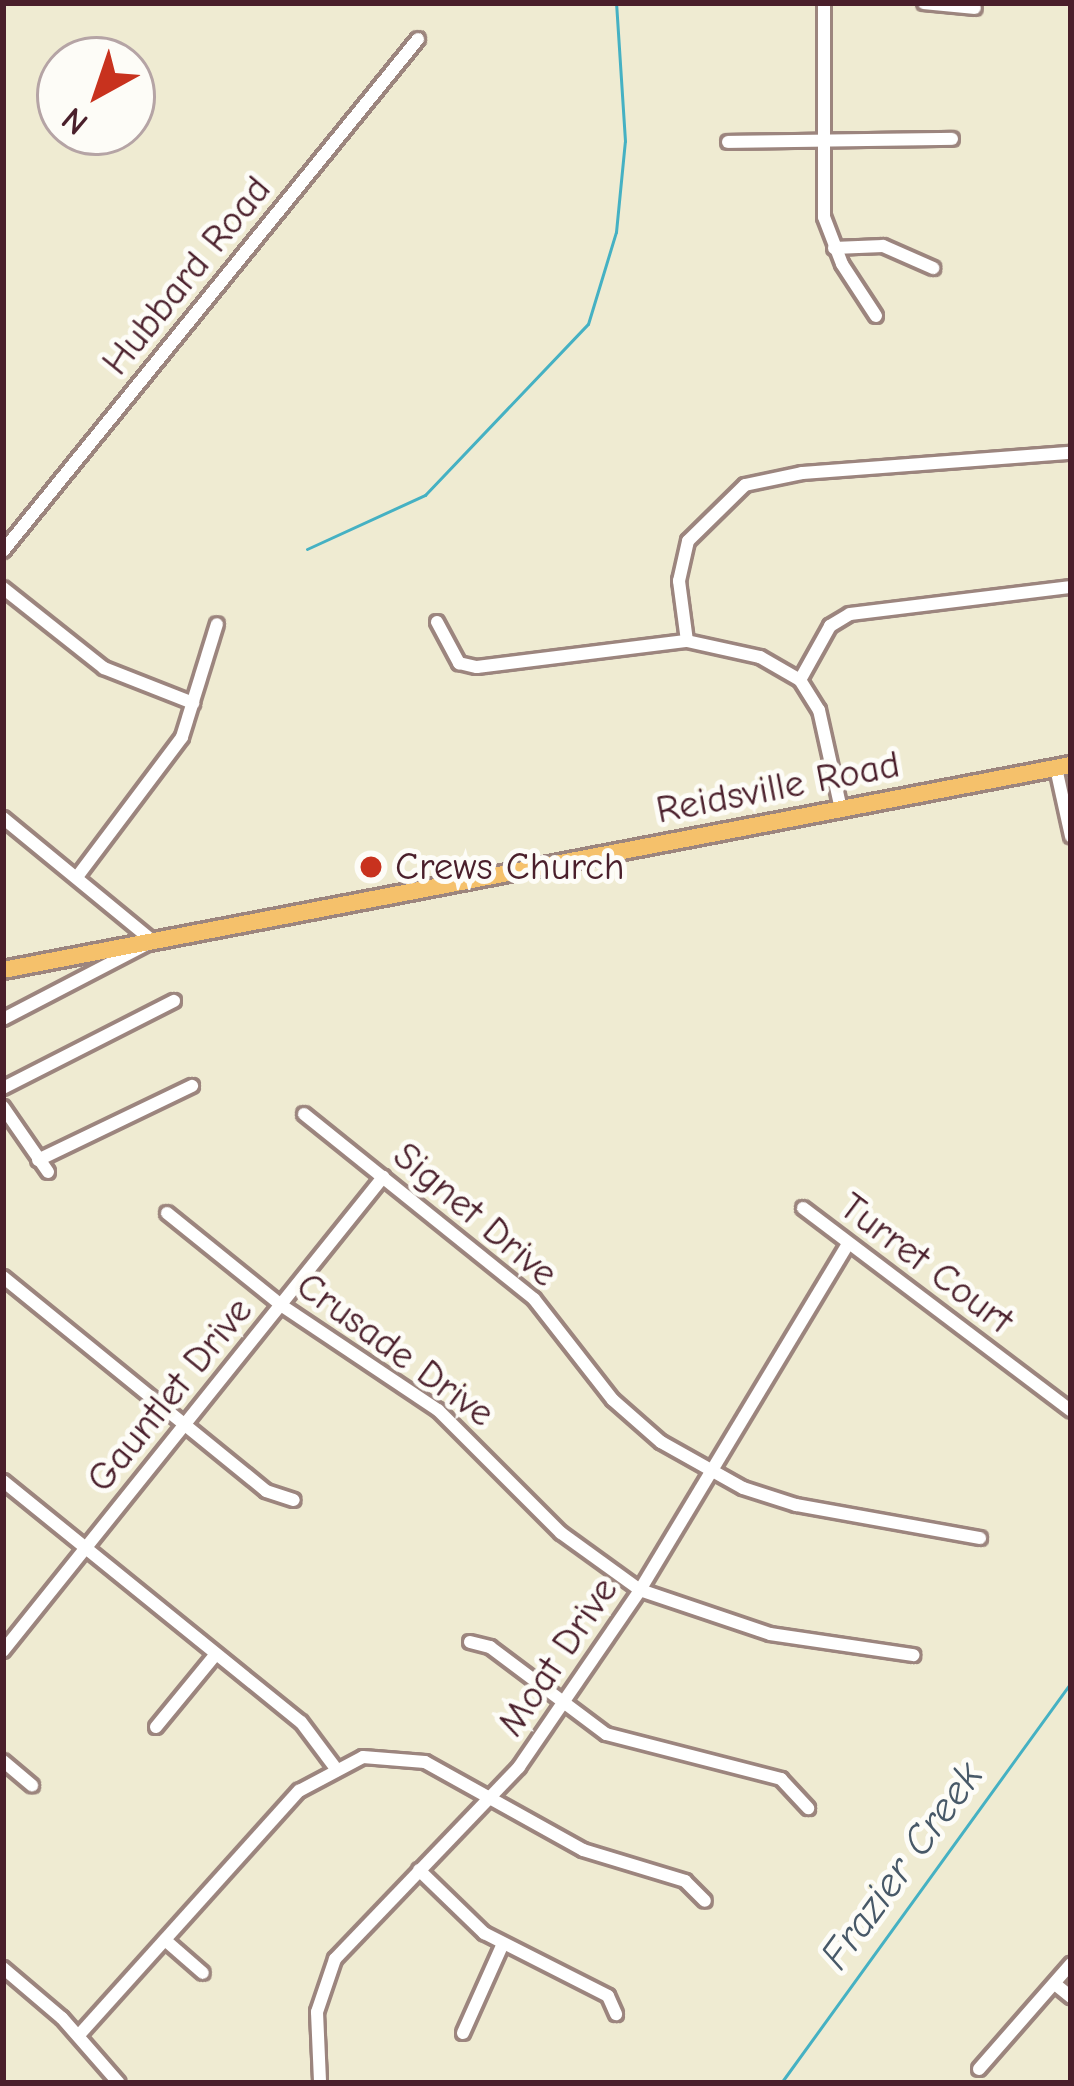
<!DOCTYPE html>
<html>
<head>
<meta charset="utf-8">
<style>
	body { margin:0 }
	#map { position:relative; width:1074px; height:2086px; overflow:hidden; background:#efebd2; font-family:"Comic Neue",sans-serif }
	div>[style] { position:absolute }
	.stream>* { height:3px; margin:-1.5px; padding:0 1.5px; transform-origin:1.5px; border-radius:1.5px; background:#45b1c3 }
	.roads { filter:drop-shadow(3px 0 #9c857e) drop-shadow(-3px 0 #9c857e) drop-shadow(0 3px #9c857e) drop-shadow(0 -3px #9c857e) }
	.minor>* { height:12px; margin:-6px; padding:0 6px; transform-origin:6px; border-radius:6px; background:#fff }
	.highway>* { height:16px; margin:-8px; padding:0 8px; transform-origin:8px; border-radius:8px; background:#f5c16b }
	.dots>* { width:33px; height:33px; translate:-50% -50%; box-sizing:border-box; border:6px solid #fdfcf7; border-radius:50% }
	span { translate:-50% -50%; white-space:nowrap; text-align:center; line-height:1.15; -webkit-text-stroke:10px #fdfcf7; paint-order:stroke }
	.street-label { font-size:39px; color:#4a1f2b }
	.poi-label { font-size:39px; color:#4a1f2b }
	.left { translate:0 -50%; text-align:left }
	.water-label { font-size:42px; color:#485968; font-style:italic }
	.frame { position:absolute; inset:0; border:6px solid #4a1f2b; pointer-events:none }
	.north { position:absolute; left:36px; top:36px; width:120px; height:120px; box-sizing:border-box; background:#fdfcf7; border:3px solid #b5a4a5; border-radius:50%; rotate:220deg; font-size:33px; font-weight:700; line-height:48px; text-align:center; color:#4a1f2b }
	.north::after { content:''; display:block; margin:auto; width:42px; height:54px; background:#c8321e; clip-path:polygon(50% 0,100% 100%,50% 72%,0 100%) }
</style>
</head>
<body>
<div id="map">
	<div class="stream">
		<div style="left:307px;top:549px;width:130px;rotate:-24.6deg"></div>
		<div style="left:425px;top:495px;width:236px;rotate:-46.4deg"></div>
		<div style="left:588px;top:324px;width:96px;rotate:-73.1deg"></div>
		<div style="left:616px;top:232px;width:91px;rotate:-84.4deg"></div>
		<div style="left:625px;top:141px;width:138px;rotate:-93.7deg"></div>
		<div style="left:781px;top:2083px;width:494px;rotate:-54.1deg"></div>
	</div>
	<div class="roads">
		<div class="minor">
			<div style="left:824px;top:3px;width:214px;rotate:90deg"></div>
			<div style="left:824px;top:217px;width:50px;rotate:69deg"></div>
			<div style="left:842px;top:264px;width:62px;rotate:56.8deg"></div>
			<div style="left:924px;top:3px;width:51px;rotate:5.6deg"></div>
			<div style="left:728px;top:142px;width:224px;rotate:-0.8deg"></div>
			<div style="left:834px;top:248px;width:49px;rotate:-2.3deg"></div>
			<div style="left:883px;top:246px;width:55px;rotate:23.7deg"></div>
			<div style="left:3px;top:551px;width:659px;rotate:-50.97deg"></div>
			<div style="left:3px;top:588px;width:129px;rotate:38.4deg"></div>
			<div style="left:104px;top:668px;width:96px;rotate:21.5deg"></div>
			<div style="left:437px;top:622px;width:47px;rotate:61.8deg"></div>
			<div style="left:459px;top:663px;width:18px;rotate:13deg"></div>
			<div style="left:477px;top:667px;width:212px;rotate:-7.1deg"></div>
			<div style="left:687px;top:641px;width:75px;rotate:12.4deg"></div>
			<div style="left:760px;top:657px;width:46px;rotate:29.9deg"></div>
			<div style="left:800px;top:680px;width:36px;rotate:58deg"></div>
			<div style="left:819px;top:710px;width:101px;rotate:77.5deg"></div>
			<div style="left:687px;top:641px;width:61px;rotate:-97.6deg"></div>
			<div style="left:679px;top:581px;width:41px;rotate:-77.3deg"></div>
			<div style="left:688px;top:541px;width:80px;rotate:-44.5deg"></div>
			<div style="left:745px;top:485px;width:58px;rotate:-11.9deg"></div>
			<div style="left:802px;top:473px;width:270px;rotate:-4.3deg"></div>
			<div style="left:800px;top:680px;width:62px;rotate:-60.9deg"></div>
			<div style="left:830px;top:626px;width:23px;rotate:-31deg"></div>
			<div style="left:850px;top:614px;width:223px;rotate:-7deg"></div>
			<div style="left:1056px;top:768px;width:70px;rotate:77.6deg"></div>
			<div style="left:3px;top:818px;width:194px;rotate:39.4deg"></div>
			<div style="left:153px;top:941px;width:169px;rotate:152.5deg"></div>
			<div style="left:77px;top:877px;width:175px;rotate:-53.1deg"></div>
			<div style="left:182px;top:737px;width:118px;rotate:-72.8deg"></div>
			<div style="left:3px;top:1088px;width:192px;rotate:-27deg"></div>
			<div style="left:3px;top:1107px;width:79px;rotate:55.3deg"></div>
			<div style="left:304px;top:1114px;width:295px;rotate:38.8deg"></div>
			<div style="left:534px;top:1299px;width:128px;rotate:52deg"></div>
			<div style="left:613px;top:1400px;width:64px;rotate:41.2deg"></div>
			<div style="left:661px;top:1442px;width:94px;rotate:29.3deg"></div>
			<div style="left:743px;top:1488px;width:56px;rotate:17.8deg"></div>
			<div style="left:796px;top:1505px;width:187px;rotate:10.2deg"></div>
			<div style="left:38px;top:1160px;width:171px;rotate:-25.7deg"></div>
			<div style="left:803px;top:1208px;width:336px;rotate:37.1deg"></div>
			<div style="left:167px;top:1213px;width:146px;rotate:38.9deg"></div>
			<div style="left:281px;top:1305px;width:189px;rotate:33.8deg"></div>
			<div style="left:438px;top:1410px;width:174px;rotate:45deg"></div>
			<div style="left:561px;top:1533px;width:97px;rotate:35.8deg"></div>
			<div style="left:640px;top:1590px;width:137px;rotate:18.7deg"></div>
			<div style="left:770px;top:1634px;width:145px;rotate:8.4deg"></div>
			<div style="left:3px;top:1277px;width:339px;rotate:39.1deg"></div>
			<div style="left:266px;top:1491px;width:29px;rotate:18deg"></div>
			<div style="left:3px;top:1481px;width:383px;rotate:39deg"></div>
			<div style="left:301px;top:1722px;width:55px;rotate:53.1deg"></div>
			<div style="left:470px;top:1642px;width:21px;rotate:14deg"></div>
			<div style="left:490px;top:1647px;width:145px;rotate:36.9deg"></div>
			<div style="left:606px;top:1734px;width:181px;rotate:14.4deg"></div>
			<div style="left:781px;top:1779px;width:40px;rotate:47deg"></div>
			<div style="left:3px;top:1651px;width:608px;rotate:-51.28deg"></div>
			<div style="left:156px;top:1727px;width:94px;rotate:-50.6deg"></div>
			<div style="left:3px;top:1761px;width:38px;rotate:40deg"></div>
			<div style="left:419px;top:1870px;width:91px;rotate:44.1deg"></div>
			<div style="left:484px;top:1933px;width:139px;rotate:26.9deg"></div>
			<div style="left:608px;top:1996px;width:20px;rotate:66deg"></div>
			<div style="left:165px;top:1940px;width:50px;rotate:41deg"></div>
			<div style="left:3px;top:1968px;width:77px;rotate:40.3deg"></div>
			<div style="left:62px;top:2018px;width:86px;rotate:48.8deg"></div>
			<div style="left:1055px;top:1984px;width:21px;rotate:39deg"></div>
			<div style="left:463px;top:2033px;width:95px;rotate:-65.9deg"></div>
			<div style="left:79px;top:2035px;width:329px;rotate:-48deg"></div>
			<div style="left:299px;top:1791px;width:72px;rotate:-28deg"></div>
			<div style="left:363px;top:1757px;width:62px;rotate:4.6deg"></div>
			<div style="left:425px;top:1762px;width:181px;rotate:29.1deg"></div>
			<div style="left:583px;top:1850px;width:107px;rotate:16.9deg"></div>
			<div style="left:685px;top:1881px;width:28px;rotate:45deg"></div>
			<div style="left:979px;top:2069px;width:140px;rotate:-48.8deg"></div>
			<div style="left:320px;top:2081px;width:69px;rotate:-92.5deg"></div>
			<div style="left:317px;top:2012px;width:56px;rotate:-71.2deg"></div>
			<div style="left:335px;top:1959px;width:266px;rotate:-46.2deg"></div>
			<div style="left:519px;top:1767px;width:214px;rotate:-55.6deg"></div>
			<div style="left:640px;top:1590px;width:404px;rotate:-59deg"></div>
		</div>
		<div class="highway">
			<div style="left:3px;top:970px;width:1087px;rotate:-10.87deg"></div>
		</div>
	</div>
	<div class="dots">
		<div style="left:371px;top:867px;background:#c8321e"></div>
	</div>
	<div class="street-label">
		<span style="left:187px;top:276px;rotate:-51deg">Hubbard Road</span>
		<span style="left:778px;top:788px;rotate:-11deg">Reidsville Road</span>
		<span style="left:475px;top:1215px;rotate:40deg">Signet Drive</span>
		<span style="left:926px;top:1264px;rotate:37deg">Turret Court</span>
		<span style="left:395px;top:1350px;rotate:36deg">Crusade Drive</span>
		<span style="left:170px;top:1395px;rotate:-51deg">Gauntlet Drive</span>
		<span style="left:558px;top:1657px;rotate:-56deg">Moat Drive</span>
	</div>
	<div class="poi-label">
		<span class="left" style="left:395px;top:867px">Crews Church</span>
	</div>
	<div class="water-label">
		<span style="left:902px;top:1866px;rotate:-54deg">Frazier Creek</span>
	</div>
	<div class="frame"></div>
	<div class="north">N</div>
</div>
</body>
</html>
